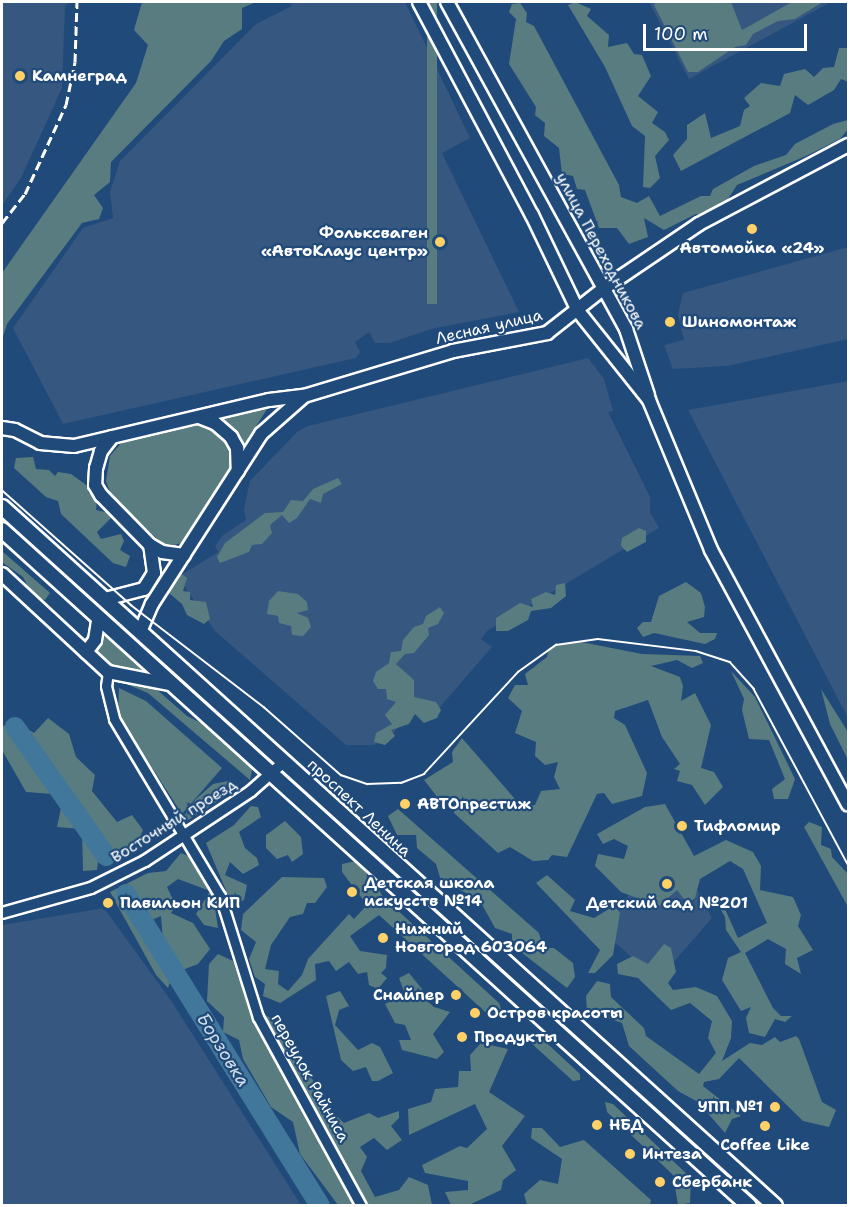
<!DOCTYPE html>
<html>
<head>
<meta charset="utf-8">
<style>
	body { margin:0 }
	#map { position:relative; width:850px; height:1207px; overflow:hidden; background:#1f4a7a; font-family:"Shantell Sans",sans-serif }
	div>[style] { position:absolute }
	.built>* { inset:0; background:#365780 }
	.green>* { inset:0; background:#597c81; transform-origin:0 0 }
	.river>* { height:20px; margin:-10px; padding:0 10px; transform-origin:10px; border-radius:10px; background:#40779b }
	.roads { filter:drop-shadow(2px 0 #fff) drop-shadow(-2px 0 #fff) drop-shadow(0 2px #fff) drop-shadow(0 -2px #fff) }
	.minor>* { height:9px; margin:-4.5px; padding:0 4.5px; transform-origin:4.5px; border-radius:4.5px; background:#1f4a7a }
	.tertiary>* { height:10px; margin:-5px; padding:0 5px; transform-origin:5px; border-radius:5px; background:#1f4a7a }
	.secondary>* { height:12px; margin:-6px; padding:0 6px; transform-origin:6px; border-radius:6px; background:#1f4a7a }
	.primary>* { height:14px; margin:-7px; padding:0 7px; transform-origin:7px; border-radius:7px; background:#1f4a7a }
	.tram>* { height:1.5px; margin:-0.75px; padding:0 0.75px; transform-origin:0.75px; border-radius:0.75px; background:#fff }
	.rail>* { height:3px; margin-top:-1.5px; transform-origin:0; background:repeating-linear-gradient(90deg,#fff 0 9px,transparent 0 13.5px) }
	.dots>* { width:16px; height:16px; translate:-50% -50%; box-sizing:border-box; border:3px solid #1f4a7a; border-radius:50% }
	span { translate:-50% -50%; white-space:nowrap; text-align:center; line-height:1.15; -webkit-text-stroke:4.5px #1f4a7a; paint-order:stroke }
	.poi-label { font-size:16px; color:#fff; font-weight:700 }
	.left { translate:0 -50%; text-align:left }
	.right { translate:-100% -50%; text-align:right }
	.street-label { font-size:16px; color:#fff }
	.water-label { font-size:18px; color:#cfdde6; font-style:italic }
	.frame { position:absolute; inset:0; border:3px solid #fff; pointer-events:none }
	.scale { position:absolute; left:643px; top:24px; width:164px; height:27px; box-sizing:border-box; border:3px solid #fff; border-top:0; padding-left:8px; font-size:18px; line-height:21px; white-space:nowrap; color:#fff; -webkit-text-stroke:4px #1f4a7a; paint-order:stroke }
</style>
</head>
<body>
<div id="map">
	<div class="built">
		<div style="clip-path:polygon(2px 2px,70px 2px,65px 6px,62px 88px,21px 178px,2px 205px)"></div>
		<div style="clip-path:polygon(289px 2px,405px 2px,470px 138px,442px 153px,519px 312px,431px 329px,390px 343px,375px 343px,369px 332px,355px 342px,360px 352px,356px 358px,63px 424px,13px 328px,83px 228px,113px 218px,110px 192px,120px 161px,256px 24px,292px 6px)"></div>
		<div style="clip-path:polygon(649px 2px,831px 2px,689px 79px)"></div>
		<div style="clip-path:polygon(848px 247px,848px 339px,727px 366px,673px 369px,664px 345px,684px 340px,678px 314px,683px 293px)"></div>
		<div style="clip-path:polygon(588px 358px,604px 379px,613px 411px,608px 412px,650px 497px,650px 512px,659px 528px,487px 631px,481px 639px,492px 647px,427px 722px,413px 710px,390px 737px,374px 745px,346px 745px,215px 631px,178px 577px,218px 552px,215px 546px,223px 535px,246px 520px,244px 509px,250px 481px,297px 432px,308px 426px)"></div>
		<div style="clip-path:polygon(848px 381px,848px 718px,688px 410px)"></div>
		<div style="clip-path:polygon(676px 851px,712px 918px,658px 980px,596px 926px)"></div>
		<div style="clip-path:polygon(104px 908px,172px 1002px,301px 1205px,2px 1205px,2px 925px)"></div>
	</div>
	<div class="green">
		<div style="clip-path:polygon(142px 2px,256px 2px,242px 8px,242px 29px,224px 41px,211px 61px,111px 162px,110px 182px,94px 195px,103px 208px,99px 219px,82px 223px,7px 324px,2px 340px,2px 273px,136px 83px,148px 45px,134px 30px)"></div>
		<div style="left:427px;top:2px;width:10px;height:302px"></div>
		<div style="clip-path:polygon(575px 2px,591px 9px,587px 16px,609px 35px,608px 47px,627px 43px,634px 54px,642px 55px,651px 76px,638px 96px,658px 112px,652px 123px,665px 132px,669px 140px,655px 156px,660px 178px,650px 188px,643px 187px,645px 136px,632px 126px,605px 67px,568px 5px)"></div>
		<div style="clip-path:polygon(656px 2px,731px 2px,742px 30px,792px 2px,823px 2px,795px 19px,778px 21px,753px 34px,746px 45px,735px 47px,698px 72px,688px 72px,654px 5px)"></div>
		<div style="clip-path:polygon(520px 3px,527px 13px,526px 22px,534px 26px,619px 185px,621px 197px,637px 203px,649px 196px,660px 216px,701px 196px,710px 196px,713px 189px,754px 166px,786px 155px,795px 144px,833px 124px,848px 120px,848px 129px,840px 139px,806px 156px,737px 185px,720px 211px,706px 217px,696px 214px,664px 230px,644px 218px,648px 237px,629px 244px,617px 228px,599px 228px,585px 190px,577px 189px,573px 176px,562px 174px,559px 148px,544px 136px,545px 123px,535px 115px,536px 107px,509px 64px,516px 19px,509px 12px,512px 4px)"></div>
		<div style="clip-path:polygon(839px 48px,848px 48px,848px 82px,841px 79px,834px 90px,808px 105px,795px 95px,790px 113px,681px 171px,673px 155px,687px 139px,687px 125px,705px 113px,711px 138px,740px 126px,744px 110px,750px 106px,744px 98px,761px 83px,780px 86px,784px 74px,805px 69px,814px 77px,823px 68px,834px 67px)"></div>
		<div style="clip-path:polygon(269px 406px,241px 450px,218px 418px)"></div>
		<div style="clip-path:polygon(199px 423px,222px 432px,234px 451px,232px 466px,186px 542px,166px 547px,111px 495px,106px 481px,110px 456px,123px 441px)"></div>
		<div style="clip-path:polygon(33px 457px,36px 469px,49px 470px,55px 476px,58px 472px,71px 474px,89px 487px,88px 492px,97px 500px,96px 510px,109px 513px,111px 518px,97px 532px,101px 539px,121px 534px,124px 541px,120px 550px,130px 556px,126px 567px,113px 563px,61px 514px,58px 501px,46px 497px,14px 468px,16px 458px)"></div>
		<div style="clip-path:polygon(338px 478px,342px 484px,323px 494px,321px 503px,310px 499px,297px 518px,289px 523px,282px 515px,270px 525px,272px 533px,262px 544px,252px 545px,249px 552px,220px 563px,217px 557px,225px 543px,265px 513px,283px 512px,291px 500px,303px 501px,313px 489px)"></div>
		<div style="clip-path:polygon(639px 528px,646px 531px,646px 542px,627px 552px,621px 546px,622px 538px)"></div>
		<div style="clip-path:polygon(2px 551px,50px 593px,45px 600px,33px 597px,23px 577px,2px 562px)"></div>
		<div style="clip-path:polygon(179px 572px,187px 578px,183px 591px,190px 592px,190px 600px,206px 602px,210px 619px,204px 624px,187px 615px,182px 604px,169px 593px,170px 584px)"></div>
		<div style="clip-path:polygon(686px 582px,701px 593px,705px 607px,704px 617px,687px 622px,700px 633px,717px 633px,715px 639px,705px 644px,654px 633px,643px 637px,637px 628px,643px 622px,651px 622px,659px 596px)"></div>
		<div style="clip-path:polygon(565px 583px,566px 596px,551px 608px,531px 611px,528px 620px,508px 631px,496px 631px,496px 618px,520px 603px,533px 607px,531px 599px,546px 592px,555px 595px,556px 585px)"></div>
		<div style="clip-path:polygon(278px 591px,298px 594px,307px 602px,308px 610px,297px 613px,308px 618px,311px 627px,303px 636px,292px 635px,291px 626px,279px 623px,278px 616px,267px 614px,269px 601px)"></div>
		<div style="clip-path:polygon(440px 607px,444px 613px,438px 624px,428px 628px,429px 635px,414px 653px,405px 654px,396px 664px,414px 680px,414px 697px,436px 702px,441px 710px,437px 718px,424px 723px,415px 714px,409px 724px,391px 730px,395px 736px,385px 745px,374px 742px,376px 733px,392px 724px,385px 715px,396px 702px,387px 699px,386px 689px,378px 689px,373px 681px,376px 672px,389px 663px,391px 652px,401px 651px,403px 640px,414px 627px,423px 624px,426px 616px)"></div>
		<div style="clip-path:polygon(104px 636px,143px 668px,151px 677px,105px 662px,92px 650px)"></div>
		<div style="clip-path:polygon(576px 641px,642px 654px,700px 656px,703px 663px,692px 668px,677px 660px,651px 666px,680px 677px,683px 686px,681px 701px,695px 693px,711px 725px,701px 768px,714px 772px,723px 787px,705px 805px,692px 785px,677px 781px,680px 771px,674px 769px,680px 764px,662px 737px,648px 700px,615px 711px,614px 718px,625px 725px,647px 773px,642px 796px,612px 804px,604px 793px,597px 794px,567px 857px,552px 855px,548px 860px,533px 861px,510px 847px,498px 853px,454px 813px,456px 796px,439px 799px,424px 780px,453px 762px,452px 752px,462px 738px,522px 807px,535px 805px,541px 791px,560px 789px,554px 777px,558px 762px,545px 765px,535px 756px,536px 742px,515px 733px,522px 711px,508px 698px,515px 685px,528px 685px,525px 674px,547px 657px,549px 648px)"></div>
		<div style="clip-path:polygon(731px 671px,755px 697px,795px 779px,788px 799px,774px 799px,772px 789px,785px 779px,769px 740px,749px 739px,742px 710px,744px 699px)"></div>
		<div style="clip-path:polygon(121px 682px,155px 688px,187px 716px,207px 726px,249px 763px,252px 770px,250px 780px,148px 693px)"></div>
		<div style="clip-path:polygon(119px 688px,146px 701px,222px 768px,182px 814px,125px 726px,118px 711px)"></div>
		<div style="clip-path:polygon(821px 689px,848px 732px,848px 760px,830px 724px)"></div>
		<div style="clip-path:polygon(48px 718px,69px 734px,76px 757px,95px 775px,92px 791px,117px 822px,132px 815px,143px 830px,137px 844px,117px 851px,116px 858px,98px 862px,97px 870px,83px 871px,82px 829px,57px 827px,61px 808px,53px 794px,26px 792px,2px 750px,2px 726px,20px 725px,34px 733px)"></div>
		<div style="clip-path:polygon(228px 781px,235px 785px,232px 792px,185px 822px,184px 816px,196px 799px,213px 784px)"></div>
		<div style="clip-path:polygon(665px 804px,694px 856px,726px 840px,753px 852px,761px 866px,760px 890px,793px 897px,801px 915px,798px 926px,813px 950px,797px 958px,801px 974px,785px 964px,786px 949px,768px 939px,745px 953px,773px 1008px,781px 1016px,792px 1016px,785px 1022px,775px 1019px,765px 1037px,749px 1033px,746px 1018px,751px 1007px,741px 1011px,722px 980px,728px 958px,741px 952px,726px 930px,725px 917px,714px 898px,720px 898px,738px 938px,767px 923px,743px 869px,730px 861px,700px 879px,695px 898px,688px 904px,677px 890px,659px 906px,621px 892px,595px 866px,598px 854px,624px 859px,628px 846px,614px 839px,603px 844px,597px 834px,645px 807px)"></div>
		<div style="clip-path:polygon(251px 806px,258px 807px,261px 817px,239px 832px,245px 848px,257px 858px,259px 865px,243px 874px,230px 862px,225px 875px,247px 885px,244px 900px,233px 907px,206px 843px,234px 825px)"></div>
		<div style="clip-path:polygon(398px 809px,539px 933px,543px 948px,554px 948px,573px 963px,575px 977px,567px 988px,512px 945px,512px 934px,495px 928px,479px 899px,441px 881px,436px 864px,417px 848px,416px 835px,397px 835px,388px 816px)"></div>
		<div style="clip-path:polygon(285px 821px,301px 837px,303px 854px,292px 862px,288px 855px,277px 859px,266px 848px,266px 835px)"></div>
		<div style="clip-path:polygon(809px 822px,822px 827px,821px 845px,831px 849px,832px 857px,848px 874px,848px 907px,804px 827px)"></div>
		<div style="clip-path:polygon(181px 853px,191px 857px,212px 889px,218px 928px,204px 925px,196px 914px,210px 891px,178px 879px,167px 887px,176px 906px,171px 913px,193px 923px,210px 949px,198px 964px,180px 971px,163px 940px,161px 916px,137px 926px,170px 982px,168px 988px,156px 975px,110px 892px,148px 873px,166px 871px)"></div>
		<div style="clip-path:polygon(356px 861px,366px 870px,368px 884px,378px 888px,383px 897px,499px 1003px,503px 1014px,494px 1020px,379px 915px,350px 936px,360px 951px,387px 955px,386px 968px,381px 973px,387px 978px,378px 989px,369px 985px,367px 972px,358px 974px,349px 962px,336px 971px,329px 961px,315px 964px,316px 980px,280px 1003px,263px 996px,265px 984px,255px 977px,249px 959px,256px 942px,241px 930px,243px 914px,282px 877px,324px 878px,327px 887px,315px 903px,307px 903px,303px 914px,290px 917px,271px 945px,265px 969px,279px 971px,278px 984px,288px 991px,302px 975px,308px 959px,349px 914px,354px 919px,367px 905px,342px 872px,342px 864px)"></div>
		<div style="clip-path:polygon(547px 875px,575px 900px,570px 911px,594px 918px,614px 906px,620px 913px,613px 955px,595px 973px,588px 973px,600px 950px,536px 883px)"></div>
		<div style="clip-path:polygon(664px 944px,671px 948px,676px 972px,668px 983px,673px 990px,696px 987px,717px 996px,732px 1021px,731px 1038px,722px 1061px,750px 1043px,762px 1045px,775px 1037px,780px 1042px,796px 1036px,799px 1039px,822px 1102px,836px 1110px,829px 1127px,803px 1121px,739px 1058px,719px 1079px,704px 1082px,703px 1086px,741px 1116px,732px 1119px,725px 1133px,698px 1102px,678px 1091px,629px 1046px,622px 1023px,587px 1011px,586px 996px,597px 981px,610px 984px,611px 997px,644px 1028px,646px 1036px,699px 1074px,716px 1053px,708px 1038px,712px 1021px,690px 1003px,671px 1010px,638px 978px,618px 974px,617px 964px,633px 956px,648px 964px)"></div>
		<div style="clip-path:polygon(218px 954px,233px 961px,249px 1007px,284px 1025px,327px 1107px,344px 1123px,369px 1113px,378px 1118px,399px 1111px,399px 1118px,391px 1126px,402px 1140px,387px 1150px,374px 1138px,360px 1147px,367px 1157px,361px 1171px,375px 1197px,399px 1190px,409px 1177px,428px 1185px,432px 1205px,338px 1205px,300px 1154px,293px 1122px,271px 1107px,243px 1059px,239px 1040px,223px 1032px,224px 1017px,207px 1001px,209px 964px)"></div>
		<div style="clip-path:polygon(409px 973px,422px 989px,423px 997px,434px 1007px,450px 1012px,433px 1034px,444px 1052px,437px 1059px,402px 1050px,399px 1040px,411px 1040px,405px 1025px,395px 1023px,385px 1004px,405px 994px,399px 978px)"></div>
		<div style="clip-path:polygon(340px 991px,349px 1006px,339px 1010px,335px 1025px,358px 1050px,372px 1043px,380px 1047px,393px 1073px,378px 1081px,372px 1081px,366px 1067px,353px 1071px,341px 1060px,326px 996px)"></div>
		<div style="clip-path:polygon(530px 1034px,537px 1034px,580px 1074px,580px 1080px,573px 1081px,531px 1043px)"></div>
		<div style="clip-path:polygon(481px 1043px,508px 1049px,489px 1092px,525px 1116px,502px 1146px,516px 1170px,503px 1180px,501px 1190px,469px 1205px,451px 1205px,445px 1192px,468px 1190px,468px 1181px,425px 1173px,422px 1165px,460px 1146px,467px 1148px,487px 1129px,475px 1104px,409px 1135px,408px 1109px,431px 1102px,435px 1089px,458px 1087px,459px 1071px,471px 1071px,470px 1055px)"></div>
		<div style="clip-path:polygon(605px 1102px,613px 1104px,691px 1178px,690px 1203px,678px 1205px,673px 1175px,607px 1112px)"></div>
		<div style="clip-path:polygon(532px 1128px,542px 1128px,560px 1147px,584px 1140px,651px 1200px,650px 1205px,527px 1205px,524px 1194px,540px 1180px,558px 1184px,562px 1159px,531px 1138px)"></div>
	</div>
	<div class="river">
		<div style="left:15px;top:727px;width:158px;rotate:54.8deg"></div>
		<div style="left:126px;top:894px;width:367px;rotate:58.1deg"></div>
	</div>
	<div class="roads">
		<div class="minor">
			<div style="left:108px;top:672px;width:14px;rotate:98deg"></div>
			<div style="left:106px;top:686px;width:34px;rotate:76deg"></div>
			<div style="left:114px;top:719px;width:206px;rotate:59.1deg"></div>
			<div style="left:220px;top:896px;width:127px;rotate:72.6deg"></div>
			<div style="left:258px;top:1017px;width:215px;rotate:61.4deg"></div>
		</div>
		<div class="tertiary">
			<div style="left:2px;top:913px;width:92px;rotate:-15.7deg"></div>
			<div style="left:91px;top:888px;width:60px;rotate:-26.6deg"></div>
			<div style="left:145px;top:861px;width:127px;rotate:-33.4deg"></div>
			<div style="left:251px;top:791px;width:45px;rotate:-41.4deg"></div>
		</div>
		<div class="secondary">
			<div style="left:419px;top:2px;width:241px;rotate:62.1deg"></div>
			<div style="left:532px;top:215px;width:106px;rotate:64.4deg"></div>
			<div style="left:578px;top:311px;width:114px;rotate:51.4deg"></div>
			<div style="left:649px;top:400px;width:162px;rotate:67.5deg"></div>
			<div style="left:711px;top:550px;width:289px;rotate:61.7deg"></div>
			<div style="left:447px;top:2px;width:373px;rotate:61.3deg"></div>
			<div style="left:626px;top:329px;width:70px;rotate:71.6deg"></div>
			<div style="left:199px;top:417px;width:17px;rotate:21deg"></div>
			<div style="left:215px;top:423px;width:21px;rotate:41deg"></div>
			<div style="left:231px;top:437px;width:13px;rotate:61deg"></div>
			<div style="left:237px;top:448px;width:23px;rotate:88deg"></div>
			<div style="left:2px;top:428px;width:13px;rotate:9deg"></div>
			<div style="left:15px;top:430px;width:28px;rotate:27deg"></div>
			<div style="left:40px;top:443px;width:34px;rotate:5deg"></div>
			<div style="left:74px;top:446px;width:200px;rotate:-13.3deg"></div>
			<div style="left:269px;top:400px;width:35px;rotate:-7deg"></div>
			<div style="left:304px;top:396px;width:156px;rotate:-16.8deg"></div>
			<div style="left:453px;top:351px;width:96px;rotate:-10.8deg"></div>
			<div style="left:547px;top:333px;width:71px;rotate:-38.2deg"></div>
			<div style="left:603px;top:289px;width:116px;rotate:-34.1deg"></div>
			<div style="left:699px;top:224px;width:169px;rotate:-27.9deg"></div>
			<div style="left:112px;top:437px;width:18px;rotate:128deg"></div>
			<div style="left:101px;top:451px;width:18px;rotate:106deg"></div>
			<div style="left:96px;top:468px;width:17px;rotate:93deg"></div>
			<div style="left:95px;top:485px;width:12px;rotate:59deg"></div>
			<div style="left:101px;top:495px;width:70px;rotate:45.6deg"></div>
			<div style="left:150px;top:545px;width:14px;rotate:30deg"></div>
			<div style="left:162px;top:552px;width:22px;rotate:8deg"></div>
			<div style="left:2px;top:574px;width:144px;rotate:42.8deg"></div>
			<div style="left:108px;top:672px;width:67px;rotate:11.1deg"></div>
			<div style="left:105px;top:599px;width:40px;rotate:-14.4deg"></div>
			<div style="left:144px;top:589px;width:19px;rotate:-58deg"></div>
			<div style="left:154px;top:573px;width:28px;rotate:-98deg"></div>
			<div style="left:140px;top:632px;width:30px;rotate:-67deg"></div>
			<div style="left:152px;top:604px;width:202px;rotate:-57.3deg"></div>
			<div style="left:261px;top:434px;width:56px;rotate:-41.4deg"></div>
			<div style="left:86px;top:652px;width:15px;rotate:-53deg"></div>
			<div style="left:95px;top:640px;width:19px;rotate:-81deg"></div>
		</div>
		<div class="primary">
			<div style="left:2px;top:507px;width:1042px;rotate:42.12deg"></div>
			<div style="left:2px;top:530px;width:1007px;rotate:42.14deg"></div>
		</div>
	</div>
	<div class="tram">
		<div style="left:2px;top:490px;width:173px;rotate:41.7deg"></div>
		<div style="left:131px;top:605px;width:168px;rotate:37.5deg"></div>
		<div style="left:264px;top:707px;width:103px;rotate:41.4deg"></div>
		<div style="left:341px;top:775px;width:28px;rotate:19deg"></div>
		<div style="left:367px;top:784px;width:34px;rotate:-2deg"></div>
		<div style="left:401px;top:783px;width:25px;rotate:-21deg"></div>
		<div style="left:424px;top:774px;width:139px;rotate:-47.3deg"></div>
		<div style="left:518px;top:672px;width:47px;rotate:-35.4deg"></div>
		<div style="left:556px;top:645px;width:42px;rotate:-8.1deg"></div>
		<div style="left:598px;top:639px;width:99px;rotate:7deg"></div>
		<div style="left:696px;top:651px;width:36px;rotate:18deg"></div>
		<div style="left:730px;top:662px;width:36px;rotate:48deg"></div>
		<div style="left:754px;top:689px;width:199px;rotate:61.8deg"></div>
	</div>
	<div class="rail">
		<div style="left:2px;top:223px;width:37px;rotate:-52deg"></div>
		<div style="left:25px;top:194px;width:98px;rotate:-65.3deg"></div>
		<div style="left:66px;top:105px;width:44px;rotate:-78.2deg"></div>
		<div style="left:75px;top:62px;width:60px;rotate:-88.1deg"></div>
	</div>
	<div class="dots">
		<div style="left:20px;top:76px;background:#ffd166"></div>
		<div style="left:752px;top:229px;background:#ffd166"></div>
		<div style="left:440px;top:242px;background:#ffd166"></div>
		<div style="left:670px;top:322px;background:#ffd166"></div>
		<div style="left:405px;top:804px;background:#ffd166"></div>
		<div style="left:682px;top:826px;background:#ffd166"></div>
		<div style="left:667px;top:884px;background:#ffd166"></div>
		<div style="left:352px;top:892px;background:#ffd166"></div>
		<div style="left:108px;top:903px;background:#ffd166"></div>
		<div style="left:383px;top:938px;background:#ffd166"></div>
		<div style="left:456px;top:995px;background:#ffd166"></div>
		<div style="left:475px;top:1013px;background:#ffd166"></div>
		<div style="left:462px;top:1037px;background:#ffd166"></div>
		<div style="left:775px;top:1107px;background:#ffd166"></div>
		<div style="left:597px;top:1125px;background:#ffd166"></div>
		<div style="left:765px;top:1126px;background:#ffd166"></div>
		<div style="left:630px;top:1154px;background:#ffd166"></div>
		<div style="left:660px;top:1182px;background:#ffd166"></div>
	</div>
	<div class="poi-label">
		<span class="left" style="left:32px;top:76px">Камнеград</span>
		<span class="right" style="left:428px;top:242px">Фольксваген<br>«АвтоКлаус центр»</span>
		<span style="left:752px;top:248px">Автомойка «24»</span>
		<span class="left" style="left:682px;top:322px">Шиномонтаж</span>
		<span class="left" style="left:417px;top:804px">АВТОпрестиж</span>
		<span class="left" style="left:694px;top:826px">Тифломир</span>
		<span class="left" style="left:364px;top:892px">Детская школа<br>искусств №14</span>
		<span class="left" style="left:120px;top:903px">Павильон КИП</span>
		<span style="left:667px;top:903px">Детский сад №201</span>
		<span class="left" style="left:395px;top:938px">Нижний<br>Новгород 603064</span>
		<span class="right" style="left:444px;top:995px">Снайпер</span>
		<span class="left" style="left:487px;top:1013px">Остров красоты</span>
		<span class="left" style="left:474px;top:1037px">Продукты</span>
		<span class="right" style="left:763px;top:1107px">УПП №1</span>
		<span class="left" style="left:609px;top:1125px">НБД</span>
		<span style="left:765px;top:1145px">Coffee Like</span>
		<span class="left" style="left:642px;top:1154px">Интеза</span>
		<span class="left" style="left:672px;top:1182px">Сбербанк</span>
	</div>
	<div class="street-label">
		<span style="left:601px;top:251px;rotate:62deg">улица Переходникова</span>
		<span style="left:489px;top:327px;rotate:-13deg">Лесная улица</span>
		<span style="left:359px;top:808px;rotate:43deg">проспект Ленина</span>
		<span style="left:174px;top:821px;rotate:-32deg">Восточный проезд</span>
		<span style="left:310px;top:1078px;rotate:61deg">переулок Райниса</span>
	</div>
	<div class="water-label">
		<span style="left:223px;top:1050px;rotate:58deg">Борзовка</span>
	</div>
	<div class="frame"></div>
	<div class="scale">100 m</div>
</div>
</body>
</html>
